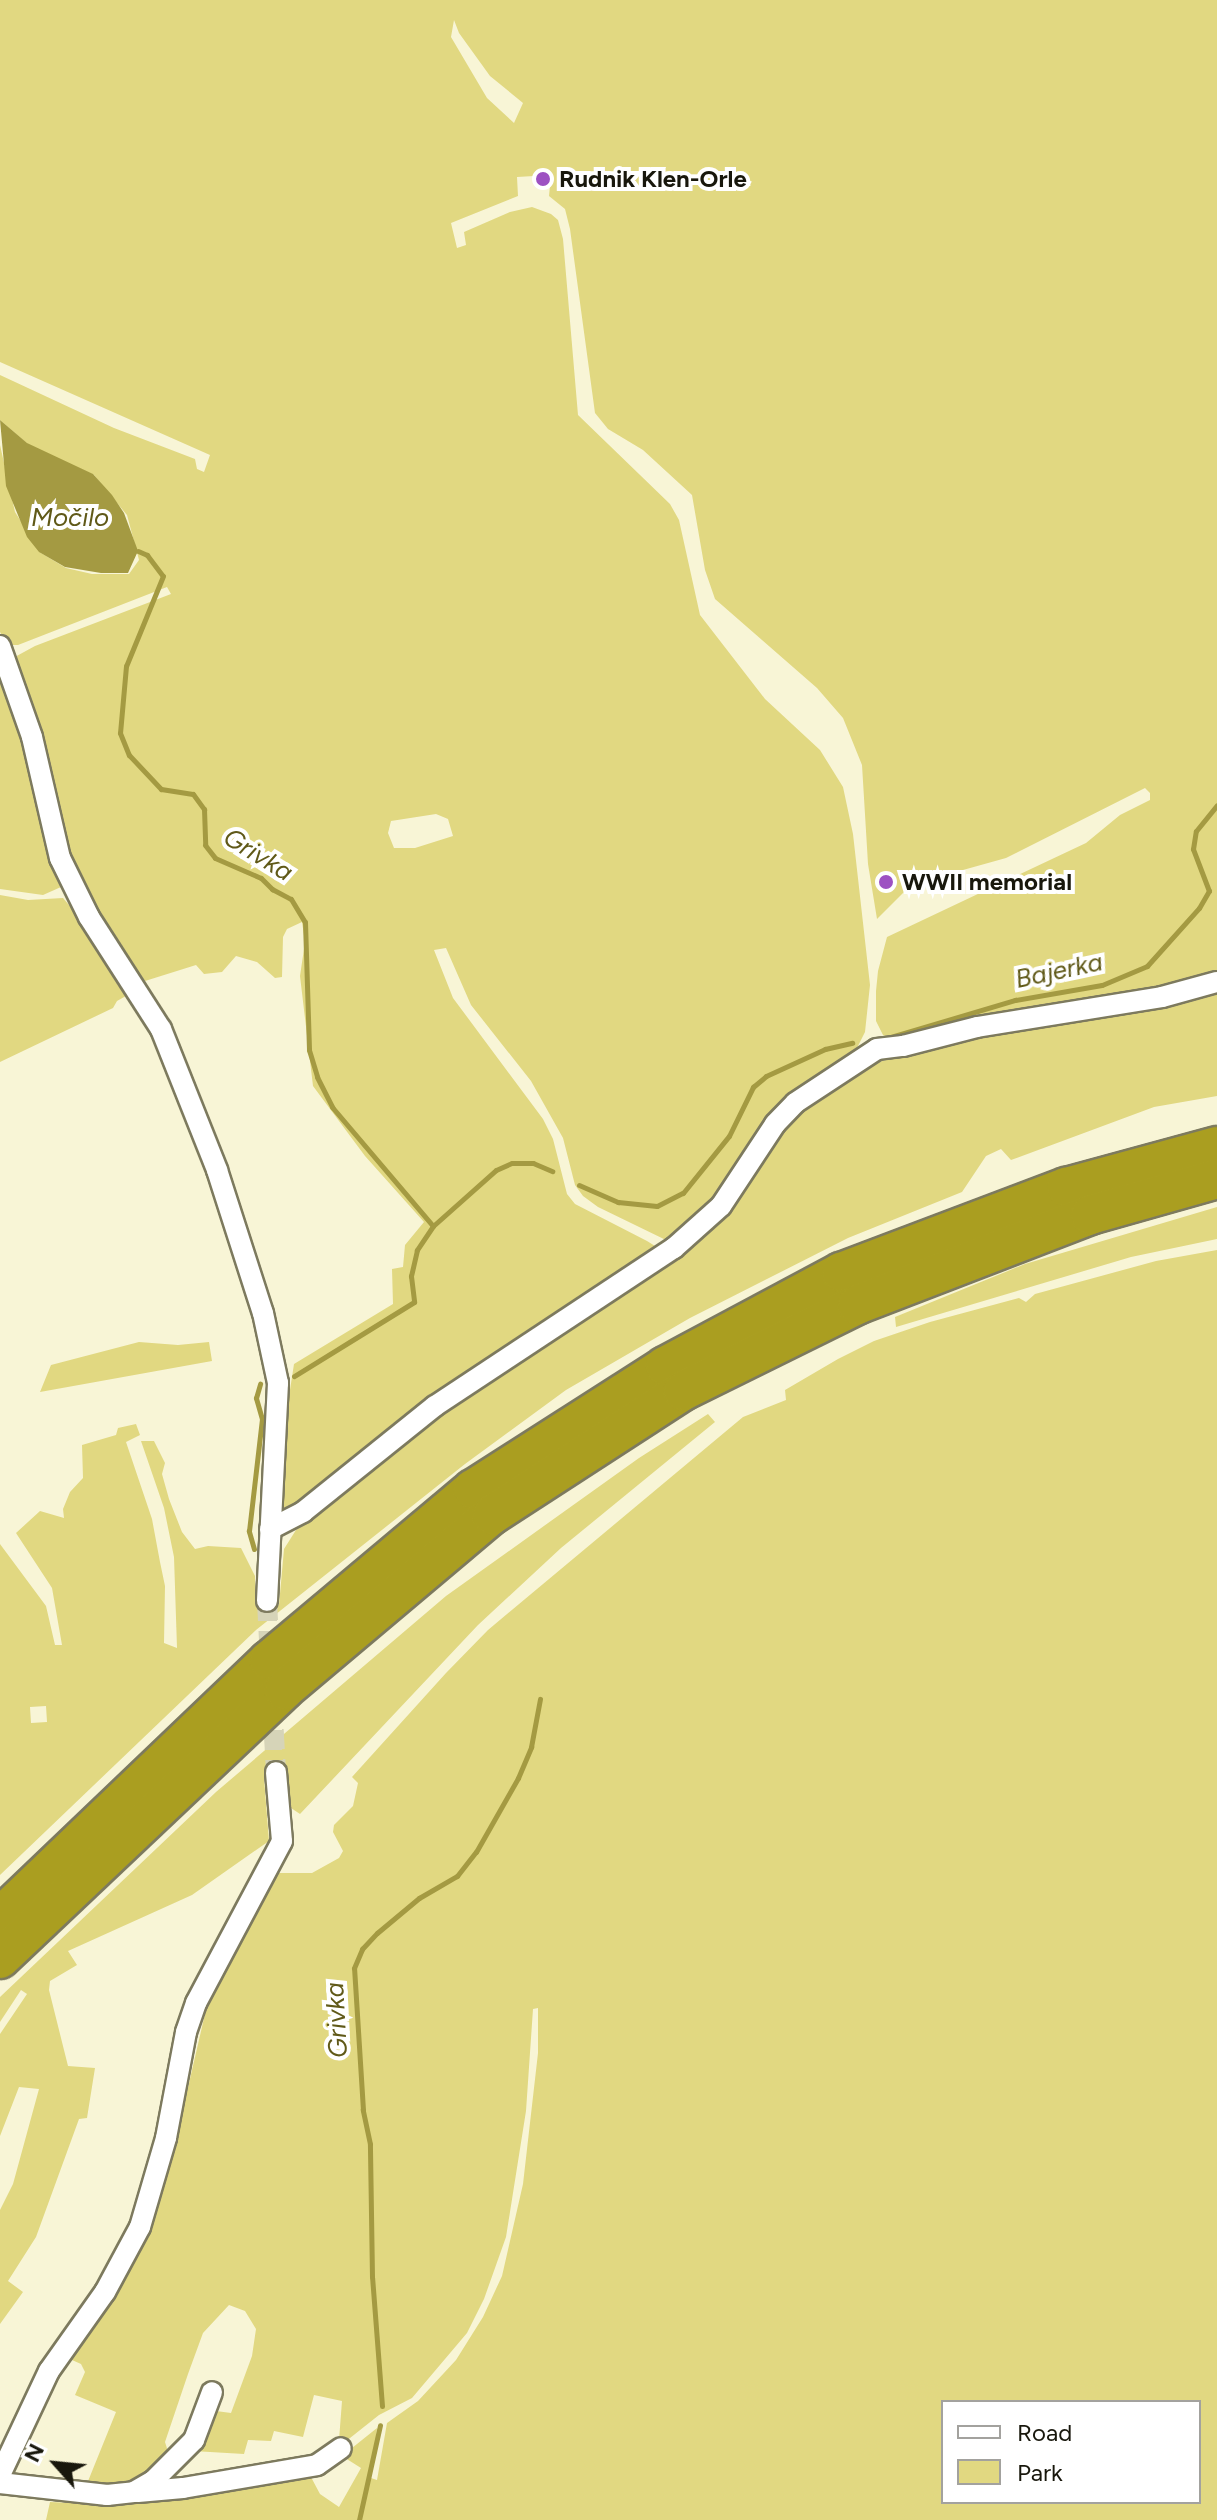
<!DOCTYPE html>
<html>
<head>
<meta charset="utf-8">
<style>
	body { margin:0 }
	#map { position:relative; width:1217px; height:2520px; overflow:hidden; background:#f8f5d6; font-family:Figtree,sans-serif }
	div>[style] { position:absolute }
	.green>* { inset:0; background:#e1d881 }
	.water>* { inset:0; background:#a49a42 }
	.stream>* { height:5px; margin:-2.5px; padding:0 2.5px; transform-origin:2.5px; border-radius:2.5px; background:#a49a42 }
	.minor-tunnel>* { height:20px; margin-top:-10px; transform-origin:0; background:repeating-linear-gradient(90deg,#d6d4b8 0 20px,transparent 0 30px) }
	.roads { filter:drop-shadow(2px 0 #7d7a5e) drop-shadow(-2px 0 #7d7a5e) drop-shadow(0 2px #7d7a5e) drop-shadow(0 -2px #7d7a5e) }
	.minor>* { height:20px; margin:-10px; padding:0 10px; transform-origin:10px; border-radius:10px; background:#fff }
	.motorway>* { height:38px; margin:-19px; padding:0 19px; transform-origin:19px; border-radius:19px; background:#aa9e20 }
	.dots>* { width:22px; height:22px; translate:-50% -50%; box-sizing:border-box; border:4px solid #fff; border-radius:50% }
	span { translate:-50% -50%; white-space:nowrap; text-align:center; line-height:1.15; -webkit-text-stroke:8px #fff; paint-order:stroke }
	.poi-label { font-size:24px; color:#18170c; font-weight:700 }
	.left { translate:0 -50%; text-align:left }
	.water-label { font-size:26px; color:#605918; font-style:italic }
	.legend { position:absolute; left:941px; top:2400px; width:260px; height:104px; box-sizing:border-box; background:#fff; border:2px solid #a3a29e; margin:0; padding:10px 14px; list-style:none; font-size:24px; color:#18170c }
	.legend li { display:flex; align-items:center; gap:16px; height:40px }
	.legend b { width:40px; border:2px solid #a3a29e }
	.north { position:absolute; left:16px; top:2424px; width:80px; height:80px; -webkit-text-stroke:6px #fff; paint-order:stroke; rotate:297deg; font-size:22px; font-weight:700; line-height:32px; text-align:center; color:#18170c }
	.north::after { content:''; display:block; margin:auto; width:28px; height:36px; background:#18170c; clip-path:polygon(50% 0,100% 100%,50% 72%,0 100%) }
</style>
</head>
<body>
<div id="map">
	<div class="green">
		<div style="clip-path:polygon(evenodd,0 0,1217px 0,1217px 978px,899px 1044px,883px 1035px,876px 1021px,876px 991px,878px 971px,887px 937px,1086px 843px,1120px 815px,1150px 800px,1150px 793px,1145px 788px,1006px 858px,920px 882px,904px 892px,877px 919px,868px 864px,862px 765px,843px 718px,817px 688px,715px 599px,705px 570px,692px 495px,643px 450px,608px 429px,595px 413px,570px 229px,565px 209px,549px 196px,551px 175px,517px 177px,518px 196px,451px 223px,457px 248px,466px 245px,464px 232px,510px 212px,532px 207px,551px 214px,558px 220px,563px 239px,578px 415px,670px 504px,679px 520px,700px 615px,765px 699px,820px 750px,843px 787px,853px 834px,870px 985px,865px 1032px,854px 1054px,720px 1198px,670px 1242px,598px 1207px,583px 1196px,575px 1185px,563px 1138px,531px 1081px,471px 1005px,446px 948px,434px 950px,453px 998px,543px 1119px,553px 1139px,567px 1194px,575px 1204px,647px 1241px,655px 1246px,656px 1252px,293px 1510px,283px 1508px,278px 1499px,283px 1435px,294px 1364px,393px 1304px,392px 1269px,403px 1267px,405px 1245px,424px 1222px,365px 1156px,313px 1086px,300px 976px,305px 942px,302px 922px,287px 929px,283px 937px,282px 977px,275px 978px,257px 962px,236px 956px,222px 972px,204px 974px,196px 965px,145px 981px,138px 976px,69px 866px,13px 658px,35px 646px,171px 594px,167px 587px,18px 645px,7px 645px,0 632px,0 445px,15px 512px,41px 553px,66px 568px,92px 574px,129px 574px,139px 560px,127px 515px,94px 475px,30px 446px,0 420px,0 375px,114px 428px,195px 459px,197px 469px,204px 472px,210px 455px,0 362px,0 0,454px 20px,459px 33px,490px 76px,523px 103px,514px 123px,487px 98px,451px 37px,454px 20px,0 0,436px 814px,448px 819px,453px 836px,415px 848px,394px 848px,388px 833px,391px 821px,436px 814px)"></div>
		<div style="clip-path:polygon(0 658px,40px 782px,61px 887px,43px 895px,0 889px)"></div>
		<div style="clip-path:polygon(0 895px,28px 900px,63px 898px,98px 939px,133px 992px,117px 1001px,113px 1008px,0 1062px)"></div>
		<div style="clip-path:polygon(evenodd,1217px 989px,1217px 1096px,1154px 1107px,1011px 1160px,1001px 1149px,986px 1156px,962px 1192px,848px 1238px,690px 1318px,566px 1390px,465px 1464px,256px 1630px,0 1875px,0 1544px,46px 1606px,55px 1645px,62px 1645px,52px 1588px,16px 1533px,40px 1511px,64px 1518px,63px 1509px,70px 1492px,83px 1478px,82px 1445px,116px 1435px,118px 1428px,136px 1424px,140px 1435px,126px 1442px,152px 1519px,160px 1562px,165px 1586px,164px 1643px,177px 1648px,174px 1557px,164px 1508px,141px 1441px,154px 1441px,165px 1463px,162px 1474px,169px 1499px,182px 1532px,195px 1549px,208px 1546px,241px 1548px,255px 1576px,256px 1602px,279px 1605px,284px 1549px,296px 1530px,473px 1390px,688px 1245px,809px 1099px,872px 1064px,965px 1037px,1217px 989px,46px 1706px,47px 1722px,31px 1723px,30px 1707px,46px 1706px)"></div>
		<div style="clip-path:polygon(1217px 1207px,1217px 1239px,1131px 1257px,896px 1327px,895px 1317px,1025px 1264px)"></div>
		<div style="clip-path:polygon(evenodd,1217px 1250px,1217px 2520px,46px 2520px,50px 2502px,114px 2505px,306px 2476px,312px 2479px,320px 2494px,339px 2507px,361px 2468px,342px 2456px,377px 2428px,374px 2463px,368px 2477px,377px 2480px,387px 2423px,418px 2401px,456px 2360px,483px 2317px,502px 2276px,523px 2184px,538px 2053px,538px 2008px,533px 2009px,526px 2111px,506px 2237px,484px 2299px,467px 2333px,412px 2398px,379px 2415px,345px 2442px,339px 2440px,342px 2401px,314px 2395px,303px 2437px,274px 2431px,271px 2441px,248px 2440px,244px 2454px,193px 2451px,216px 2411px,231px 2413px,252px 2356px,256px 2329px,245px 2311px,229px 2305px,203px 2333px,188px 2374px,165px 2442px,171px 2461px,144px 2485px,82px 2496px,116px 2412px,75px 2395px,85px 2372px,81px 2364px,72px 2360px,70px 2352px,129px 2271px,145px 2240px,180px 2122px,211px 1988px,278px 1873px,312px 1873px,339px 1858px,343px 1851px,333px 1832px,334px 1825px,353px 1806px,358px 1783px,352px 1777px,446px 1673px,488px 1630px,743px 1417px,786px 1400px,785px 1390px,838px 1359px,874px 1341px,930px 1322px,1019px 1298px,1026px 1302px,1035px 1294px,1156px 1261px,1217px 1250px,943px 2402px,1199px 2402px,1199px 2502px,943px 2502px,943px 2402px)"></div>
		<div style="clip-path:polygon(139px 1342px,178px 1345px,209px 1342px,212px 1361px,40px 1392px,51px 1365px)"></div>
		<div style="clip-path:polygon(708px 1414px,715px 1422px,561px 1548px,478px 1625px,300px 1814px,288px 1806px,287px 1774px,264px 1778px,269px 1841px,192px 1895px,68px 1951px,77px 1965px,50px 1981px,49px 1990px,68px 2066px,95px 2068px,87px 2118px,79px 2119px,36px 2237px,8px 2281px,23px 2292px,0 2324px,0 2210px,13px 2184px,39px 2089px,19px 2087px,0 2136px,0 2034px,27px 1994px,21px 1990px,0 2022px,0 1997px,216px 1792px,446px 1596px,639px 1458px)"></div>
	</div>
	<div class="water">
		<div style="clip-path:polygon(0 420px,27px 443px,93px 474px,112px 495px,124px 513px,138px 551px,128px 573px,101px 573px,65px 567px,39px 552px,27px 537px,6px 486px)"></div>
	</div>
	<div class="stream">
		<div style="left:138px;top:551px;width:10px;rotate:24deg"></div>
		<div style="left:147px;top:555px;width:26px;rotate:53deg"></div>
		<div style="left:163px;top:576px;width:97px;rotate:112.3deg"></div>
		<div style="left:126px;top:666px;width:67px;rotate:95.1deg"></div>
		<div style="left:120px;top:733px;width:24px;rotate:68deg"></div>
		<div style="left:129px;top:755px;width:47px;rotate:46.7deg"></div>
		<div style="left:161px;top:789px;width:32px;rotate:9deg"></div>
		<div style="left:193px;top:794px;width:19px;rotate:54deg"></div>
		<div style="left:204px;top:809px;width:36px;rotate:88deg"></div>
		<div style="left:205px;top:845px;width:16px;rotate:52deg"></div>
		<div style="left:215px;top:858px;width:50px;rotate:23.5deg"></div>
		<div style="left:261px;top:878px;width:16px;rotate:45deg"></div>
		<div style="left:272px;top:889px;width:21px;rotate:28deg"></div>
		<div style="left:291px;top:899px;width:27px;rotate:59deg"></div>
		<div style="left:305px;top:922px;width:128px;rotate:88.2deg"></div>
		<div style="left:309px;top:1050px;width:28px;rotate:73deg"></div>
		<div style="left:317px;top:1077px;width:34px;rotate:63deg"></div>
		<div style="left:332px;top:1107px;width:156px;rotate:49.7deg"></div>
		<div style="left:433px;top:1226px;width:29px;rotate:124deg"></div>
		<div style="left:417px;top:1250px;width:27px;rotate:103deg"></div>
		<div style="left:411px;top:1276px;width:26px;rotate:83deg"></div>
		<div style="left:414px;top:1302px;width:141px;rotate:148.3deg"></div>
		<div style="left:884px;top:1039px;width:137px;rotate:-16.6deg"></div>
		<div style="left:1015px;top:1000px;width:88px;rotate:-9.8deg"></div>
		<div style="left:1102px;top:985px;width:49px;rotate:-22.9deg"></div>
		<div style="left:1147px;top:966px;width:78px;rotate:-48.1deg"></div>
		<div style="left:1199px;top:908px;width:20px;rotate:-60deg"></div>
		<div style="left:1209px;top:891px;width:45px;rotate:-110.9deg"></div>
		<div style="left:1193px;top:849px;width:18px;rotate:-81deg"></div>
		<div style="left:1196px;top:831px;width:33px;rotate:-51deg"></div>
		<div style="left:579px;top:1185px;width:43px;rotate:23.6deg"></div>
		<div style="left:618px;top:1202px;width:39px;rotate:6deg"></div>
		<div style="left:657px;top:1206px;width:29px;rotate:-27deg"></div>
		<div style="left:683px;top:1193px;width:73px;rotate:-51.1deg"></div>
		<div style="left:729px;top:1136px;width:55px;rotate:-63.9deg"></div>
		<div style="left:753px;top:1087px;width:17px;rotate:-40deg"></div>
		<div style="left:766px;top:1076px;width:65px;rotate:-24.6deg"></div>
		<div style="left:825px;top:1049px;width:28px;rotate:-13deg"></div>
		<div style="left:433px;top:1226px;width:84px;rotate:-41.6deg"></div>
		<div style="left:496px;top:1170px;width:17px;rotate:-24deg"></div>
		<div style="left:512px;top:1163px;width:21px"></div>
		<div style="left:533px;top:1163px;width:21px;rotate:23deg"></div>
		<div style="left:254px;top:1549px;width:19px;rotate:-106deg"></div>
		<div style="left:249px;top:1531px;width:113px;rotate:-83.4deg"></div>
		<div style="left:262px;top:1419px;width:22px;rotate:-106deg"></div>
		<div style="left:256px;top:1398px;width:15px;rotate:-74deg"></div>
		<div style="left:382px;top:2406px;width:129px;rotate:-94.4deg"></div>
		<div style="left:372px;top:2277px;width:133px;rotate:-90.9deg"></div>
		<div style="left:370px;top:2144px;width:35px;rotate:-102deg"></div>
		<div style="left:363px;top:2110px;width:142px;rotate:-93.6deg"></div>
		<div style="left:354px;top:1968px;width:21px;rotate:-67deg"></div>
		<div style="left:362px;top:1949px;width:22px;rotate:-47deg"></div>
		<div style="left:377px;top:1933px;width:55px;rotate:-39.8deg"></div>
		<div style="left:419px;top:1898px;width:44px;rotate:-30.1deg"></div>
		<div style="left:457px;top:1876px;width:31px;rotate:-52deg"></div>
		<div style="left:476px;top:1852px;width:85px;rotate:-60.4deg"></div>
		<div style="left:518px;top:1778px;width:34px;rotate:-67deg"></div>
		<div style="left:531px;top:1747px;width:49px;rotate:-79.4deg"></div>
		<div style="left:359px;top:2520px;width:97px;rotate:-77.5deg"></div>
	</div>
	<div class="minor-tunnel">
		<div style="left:267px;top:1601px;width:59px;rotate:87.1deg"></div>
		<div style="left:272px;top:1700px;width:72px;rotate:86.8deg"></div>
	</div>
	<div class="roads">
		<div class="minor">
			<div style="left:0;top:646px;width:96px;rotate:70.6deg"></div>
			<div style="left:32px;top:737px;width:124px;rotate:77deg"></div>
			<div style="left:60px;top:858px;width:66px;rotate:63.8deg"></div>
			<div style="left:89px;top:917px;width:133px;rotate:57.3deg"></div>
			<div style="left:161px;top:1029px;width:152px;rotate:68.3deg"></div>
			<div style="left:217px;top:1170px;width:150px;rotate:72.2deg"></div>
			<div style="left:263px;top:1313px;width:72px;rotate:77.9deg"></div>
			<div style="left:278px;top:1383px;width:218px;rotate:92.9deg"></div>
			<div style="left:270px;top:1529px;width:37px;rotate:-27deg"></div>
			<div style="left:303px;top:1512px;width:169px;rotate:-38.8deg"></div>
			<div style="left:435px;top:1406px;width:287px;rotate:-33.5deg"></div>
			<div style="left:674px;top:1248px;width:63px;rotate:-41.8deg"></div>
			<div style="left:721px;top:1206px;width:98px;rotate:-56.6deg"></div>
			<div style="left:775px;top:1124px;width:29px;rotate:-46deg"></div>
			<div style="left:795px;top:1103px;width:98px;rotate:-33.4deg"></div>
			<div style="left:877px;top:1049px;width:26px;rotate:-7deg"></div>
			<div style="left:903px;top:1046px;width:76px;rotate:-14.4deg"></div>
			<div style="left:977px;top:1027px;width:187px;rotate:-9.2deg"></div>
			<div style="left:1162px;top:997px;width:57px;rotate:-15.3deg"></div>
			<div style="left:0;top:2475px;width:115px;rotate:-64.8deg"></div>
			<div style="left:49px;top:2371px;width:97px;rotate:-54.7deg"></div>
			<div style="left:105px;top:2292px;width:74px;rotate:-61.7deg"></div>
			<div style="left:140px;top:2227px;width:93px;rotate:-73.7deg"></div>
			<div style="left:166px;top:2138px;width:108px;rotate:-79.3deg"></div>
			<div style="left:186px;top:2032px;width:31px;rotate:-71deg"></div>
			<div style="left:196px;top:2003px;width:183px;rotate:-62deg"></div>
			<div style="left:282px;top:1841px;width:69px;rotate:-95deg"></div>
			<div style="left:0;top:2483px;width:108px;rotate:6.4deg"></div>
			<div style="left:107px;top:2495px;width:27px;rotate:-6deg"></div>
			<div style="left:134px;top:2492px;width:22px;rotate:-30deg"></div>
			<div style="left:153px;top:2481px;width:58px;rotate:-45deg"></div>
			<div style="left:194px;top:2440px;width:51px;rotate:-69.4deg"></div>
			<div style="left:138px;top:2492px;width:45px;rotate:-5.1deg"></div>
			<div style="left:183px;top:2488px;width:136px;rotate:-9.7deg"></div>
			<div style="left:317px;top:2465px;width:29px;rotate:-35deg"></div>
		</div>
		<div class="motorway">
			<div style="left:0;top:1917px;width:372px;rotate:-43.7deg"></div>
			<div style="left:269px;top:1660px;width:266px;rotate:-40deg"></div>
			<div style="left:473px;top:1489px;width:228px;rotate:-32.6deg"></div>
			<div style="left:665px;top:1366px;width:200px;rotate:-28.1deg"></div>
			<div style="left:841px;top:1272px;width:241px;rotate:-20.7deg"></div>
			<div style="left:1066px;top:1187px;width:156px;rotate:-15.2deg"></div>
			<div style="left:0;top:1959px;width:391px;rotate:-43.4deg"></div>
			<div style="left:284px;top:1690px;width:272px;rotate:-40.1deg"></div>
			<div style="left:492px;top:1515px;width:228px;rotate:-33deg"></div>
			<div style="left:683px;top:1391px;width:194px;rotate:-26.3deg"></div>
			<div style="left:857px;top:1305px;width:250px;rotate:-21.1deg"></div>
			<div style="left:1090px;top:1215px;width:132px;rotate:-15.8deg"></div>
		</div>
	</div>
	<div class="dots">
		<div style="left:543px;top:179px;background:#9d51c2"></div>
		<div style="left:886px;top:882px;background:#9d51c2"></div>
	</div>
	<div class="poi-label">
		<span class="left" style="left:559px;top:179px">Rudnik Klen-Orle</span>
		<span class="left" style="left:902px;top:882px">WWII memorial</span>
	</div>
	<div class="water-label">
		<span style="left:70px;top:518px">Močilo</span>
		<span style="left:258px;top:855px;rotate:32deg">Grivka</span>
		<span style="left:1059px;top:971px;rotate:-12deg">Bajerka</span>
		<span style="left:337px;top:2020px;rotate:-93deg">Grivka</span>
	</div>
	<ul class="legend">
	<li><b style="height:10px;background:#fff"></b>Road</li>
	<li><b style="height:22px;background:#e1d881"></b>Park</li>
	</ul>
	<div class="north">N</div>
</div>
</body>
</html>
